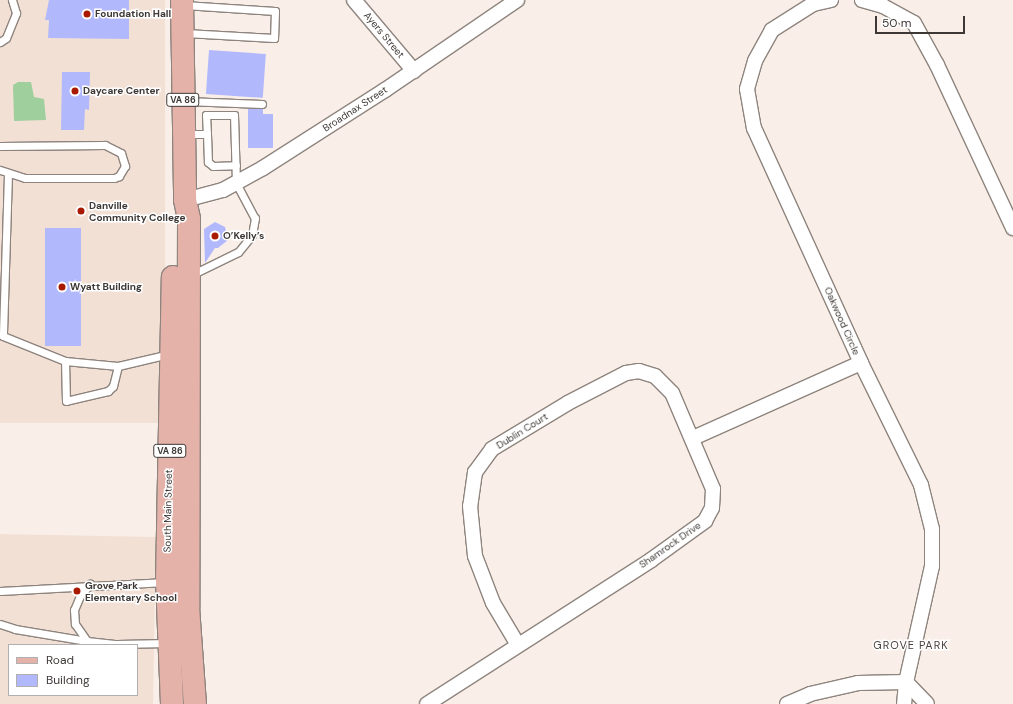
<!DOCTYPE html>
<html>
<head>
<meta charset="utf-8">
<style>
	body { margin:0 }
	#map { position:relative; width:1013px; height:704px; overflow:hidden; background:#f9efe8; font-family:"DM Sans",sans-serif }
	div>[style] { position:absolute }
	.built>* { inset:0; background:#f2e0d5; transform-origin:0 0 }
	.green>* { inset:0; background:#9fcf9d }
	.building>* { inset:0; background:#b2b8fc; transform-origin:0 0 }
	.roads { filter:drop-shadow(1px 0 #8e847e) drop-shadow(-1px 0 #8e847e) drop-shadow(0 1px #8e847e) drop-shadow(0 -1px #8e847e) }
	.lane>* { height:7px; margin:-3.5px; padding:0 3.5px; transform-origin:3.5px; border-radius:3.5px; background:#fff }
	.street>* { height:14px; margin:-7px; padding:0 7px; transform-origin:7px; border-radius:7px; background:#fff }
	.primary>* { height:22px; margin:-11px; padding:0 11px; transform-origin:11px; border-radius:11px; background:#e5b2aa }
	.dots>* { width:11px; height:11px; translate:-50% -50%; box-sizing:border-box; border:2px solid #fff; border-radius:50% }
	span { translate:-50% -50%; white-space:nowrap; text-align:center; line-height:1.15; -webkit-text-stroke:3px #fff; paint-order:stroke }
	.shield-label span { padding:1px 3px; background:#fff; border:1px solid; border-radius:3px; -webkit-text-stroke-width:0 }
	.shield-label { font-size:9px; color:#3d3836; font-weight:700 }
	.poi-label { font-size:10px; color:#3d3836; font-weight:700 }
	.left { translate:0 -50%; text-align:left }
	.street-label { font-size:10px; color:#3d3836 }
	.neighbourhood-label { font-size:11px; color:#473f39; letter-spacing:1px }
	.legend { position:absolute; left:8px; top:644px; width:130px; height:52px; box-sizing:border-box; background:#fff; border:1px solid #b1afaf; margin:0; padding:5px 7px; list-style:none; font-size:12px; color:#3d3836 }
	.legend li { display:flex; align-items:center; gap:8px; height:20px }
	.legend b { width:20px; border:1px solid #b1afaf }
	.scale { position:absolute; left:875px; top:16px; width:90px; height:18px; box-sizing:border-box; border:2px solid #3d3836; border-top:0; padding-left:5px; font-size:12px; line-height:14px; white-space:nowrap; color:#3d3836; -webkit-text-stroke:3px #fff; paint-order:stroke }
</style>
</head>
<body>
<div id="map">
	<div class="built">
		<div style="left:0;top:0;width:165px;height:423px"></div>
		<div style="clip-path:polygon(evenodd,0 534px,156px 537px,153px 704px,0 704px,0 534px,9px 645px,137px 645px,137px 695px,9px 695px,9px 645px)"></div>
	</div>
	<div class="green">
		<div style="clip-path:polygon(18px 82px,31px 82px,34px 97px,44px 99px,46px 120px,14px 121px,13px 85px)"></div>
	</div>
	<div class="building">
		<div style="clip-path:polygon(49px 0,129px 0,129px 39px,48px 38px,49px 20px,45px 20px)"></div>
		<div style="left:209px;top:50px;width:57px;height:44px;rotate:4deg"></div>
		<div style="clip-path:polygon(62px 72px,90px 72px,89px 110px,85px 109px,84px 130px,61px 130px)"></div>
		<div style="clip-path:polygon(248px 108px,263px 109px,263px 114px,273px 114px,273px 148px,248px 148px)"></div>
		<div style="clip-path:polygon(215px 222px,225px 227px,228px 240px,218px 248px,215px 248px,205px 263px,204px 229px)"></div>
		<div style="left:45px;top:228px;width:36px;height:118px"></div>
	</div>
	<div class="roads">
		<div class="lane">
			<div style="left:184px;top:5px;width:91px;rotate:3.8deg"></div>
			<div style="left:275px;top:11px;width:27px;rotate:92deg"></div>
			<div style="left:274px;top:38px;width:89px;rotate:-176.8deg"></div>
			<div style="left:0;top:42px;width:7px;rotate:-34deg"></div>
			<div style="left:6px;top:38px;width:27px;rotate:-68deg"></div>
			<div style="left:16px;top:13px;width:14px;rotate:-107deg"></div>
			<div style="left:185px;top:101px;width:77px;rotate:2.2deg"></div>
			<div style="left:187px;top:134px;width:20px"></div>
			<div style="left:207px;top:134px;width:19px;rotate:-93deg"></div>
			<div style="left:206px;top:115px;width:28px"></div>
			<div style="left:234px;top:115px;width:68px;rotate:88.3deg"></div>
			<div style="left:236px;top:183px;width:40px;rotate:62deg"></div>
			<div style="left:255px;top:218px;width:17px;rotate:100deg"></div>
			<div style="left:252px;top:235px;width:22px;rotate:129deg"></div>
			<div style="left:238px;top:252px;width:52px;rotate:153.9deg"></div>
			<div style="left:207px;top:134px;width:28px;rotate:88deg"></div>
			<div style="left:208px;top:162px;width:6px;rotate:39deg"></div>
			<div style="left:213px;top:166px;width:23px;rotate:-2deg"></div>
			<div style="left:0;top:146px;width:105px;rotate:-0.5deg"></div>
			<div style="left:105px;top:145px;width:18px;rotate:27deg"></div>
			<div style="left:121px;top:153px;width:14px;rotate:73deg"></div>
			<div style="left:125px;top:166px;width:12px;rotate:121deg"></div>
			<div style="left:119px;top:176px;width:5px;rotate:158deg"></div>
			<div style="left:114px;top:178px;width:89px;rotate:180deg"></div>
			<div style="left:25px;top:178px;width:26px;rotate:-162deg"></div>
			<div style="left:8px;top:174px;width:162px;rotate:91.8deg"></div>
			<div style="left:3px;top:336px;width:67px;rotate:22deg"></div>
			<div style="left:118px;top:366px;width:21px;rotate:104deg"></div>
			<div style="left:113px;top:386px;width:7px;rotate:135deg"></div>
			<div style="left:108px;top:391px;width:43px;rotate:166.6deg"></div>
			<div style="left:66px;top:401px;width:40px;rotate:-91.4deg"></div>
			<div style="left:65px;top:361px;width:53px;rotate:5.4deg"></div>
			<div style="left:118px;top:366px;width:52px;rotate:-13.2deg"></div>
			<div style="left:0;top:591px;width:166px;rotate:-3.1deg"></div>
			<div style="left:0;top:624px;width:16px;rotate:18deg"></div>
			<div style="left:15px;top:629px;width:73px;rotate:9.5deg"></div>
			<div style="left:87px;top:641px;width:30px;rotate:6deg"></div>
			<div style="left:117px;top:644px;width:51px;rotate:-1.1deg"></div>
			<div style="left:87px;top:641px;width:21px;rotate:-125deg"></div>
			<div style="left:75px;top:624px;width:14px;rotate:-94deg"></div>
			<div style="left:74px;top:610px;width:15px;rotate:-67deg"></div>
			<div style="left:80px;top:596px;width:16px;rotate:-50deg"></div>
		</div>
		<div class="street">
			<div style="left:354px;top:0;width:93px;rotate:49.8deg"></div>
			<div style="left:831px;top:0;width:18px;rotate:167deg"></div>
			<div style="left:813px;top:4px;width:49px;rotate:147.6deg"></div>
			<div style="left:772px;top:30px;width:35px;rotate:119deg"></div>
			<div style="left:755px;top:61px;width:29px;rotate:106deg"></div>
			<div style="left:747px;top:89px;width:40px;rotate:80deg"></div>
			<div style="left:754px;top:128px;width:258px;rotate:65.5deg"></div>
			<div style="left:861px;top:363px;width:136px;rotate:63.8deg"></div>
			<div style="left:921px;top:485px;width:45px;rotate:76deg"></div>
			<div style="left:932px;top:529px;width:37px;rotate:90deg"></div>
			<div style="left:932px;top:566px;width:119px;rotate:102.6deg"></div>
			<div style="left:906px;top:682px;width:22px;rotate:95deg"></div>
			<div style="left:862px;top:0;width:22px;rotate:16deg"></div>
			<div style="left:883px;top:6px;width:35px;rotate:29deg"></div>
			<div style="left:914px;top:23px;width:48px;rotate:61.3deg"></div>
			<div style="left:937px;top:65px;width:180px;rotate:65deg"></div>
			<div style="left:185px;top:200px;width:39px;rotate:-15deg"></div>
			<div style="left:223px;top:190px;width:46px;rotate:-28.8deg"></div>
			<div style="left:263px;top:168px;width:145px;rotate:-32.6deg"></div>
			<div style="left:385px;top:90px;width:160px;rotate:-34.3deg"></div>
			<div style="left:693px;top:438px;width:184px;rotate:-24.1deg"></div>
			<div style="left:906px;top:682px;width:30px;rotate:46deg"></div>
			<div style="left:427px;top:704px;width:266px;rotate:-32.7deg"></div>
			<div style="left:651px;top:560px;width:67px;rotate:-35.8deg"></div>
			<div style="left:705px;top:521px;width:15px;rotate:-62deg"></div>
			<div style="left:712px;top:508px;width:19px;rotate:-87deg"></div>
			<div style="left:713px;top:489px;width:104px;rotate:-113.1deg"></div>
			<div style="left:672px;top:393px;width:24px;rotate:-135deg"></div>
			<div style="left:655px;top:376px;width:17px;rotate:-163deg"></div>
			<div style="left:639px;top:371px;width:13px;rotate:171deg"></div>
			<div style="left:626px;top:373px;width:65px;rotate:152.7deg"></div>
			<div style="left:568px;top:403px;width:89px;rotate:148.8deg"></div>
			<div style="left:492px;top:449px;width:29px;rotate:126deg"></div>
			<div style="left:475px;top:472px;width:34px;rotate:98deg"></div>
			<div style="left:470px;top:506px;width:50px;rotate:84.3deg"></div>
			<div style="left:475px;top:556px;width:50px;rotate:69deg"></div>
			<div style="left:493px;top:603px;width:49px;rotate:59.2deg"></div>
			<div style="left:787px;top:704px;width:25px;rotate:-23deg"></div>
			<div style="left:810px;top:694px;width:49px;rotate:-12.9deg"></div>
			<div style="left:858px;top:683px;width:48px;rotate:-1.2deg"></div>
		</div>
		<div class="primary">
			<div style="left:182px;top:0;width:200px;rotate:89.1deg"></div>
			<div style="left:185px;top:200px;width:19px;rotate:78deg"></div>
			<div style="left:189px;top:219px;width:388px;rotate:90.1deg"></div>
			<div style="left:188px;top:607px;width:97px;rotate:85.9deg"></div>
			<div style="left:172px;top:704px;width:122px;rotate:-92.3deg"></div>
			<div style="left:167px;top:582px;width:305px;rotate:-88.9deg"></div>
		</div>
	</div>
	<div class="dots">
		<div style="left:87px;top:14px;background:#a91900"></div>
		<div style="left:75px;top:91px;background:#a91900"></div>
		<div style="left:81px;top:211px;background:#a91900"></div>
		<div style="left:215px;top:236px;background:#a91900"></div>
		<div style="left:62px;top:287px;background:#a91900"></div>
		<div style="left:77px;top:591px;background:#a91900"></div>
	</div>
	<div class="shield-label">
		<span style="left:183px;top:100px">VA 86</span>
		<span style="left:170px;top:451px">VA 86</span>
	</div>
	<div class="poi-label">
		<span class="left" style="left:95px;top:14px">Foundation Hall</span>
		<span class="left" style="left:83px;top:91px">Daycare Center</span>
		<span class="left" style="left:89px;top:211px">Danville<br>Community College</span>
		<span class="left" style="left:223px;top:236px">O’Kelly’s</span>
		<span class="left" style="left:70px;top:287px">Wyatt Building</span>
		<span class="left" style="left:85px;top:591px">Grove Park<br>Elementary School</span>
	</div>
	<div class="street-label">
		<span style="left:384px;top:35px;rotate:50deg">Ayers Street</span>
		<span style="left:355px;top:109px;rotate:-33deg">Broadnax Street</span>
		<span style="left:842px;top:321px;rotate:66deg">Oakwood Circle</span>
		<span style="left:522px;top:431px;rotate:-32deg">Dublin Court</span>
		<span style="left:168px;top:511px;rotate:-89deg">South Main Street</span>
		<span style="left:670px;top:545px;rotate:-35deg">Shamrock Drive</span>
	</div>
	<div class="neighbourhood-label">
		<span style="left:911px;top:645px">GROVE PARK</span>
	</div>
	<ul class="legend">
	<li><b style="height:5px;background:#e5b2aa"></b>Road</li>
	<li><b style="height:11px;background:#b2b8fc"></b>Building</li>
	</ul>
	<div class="scale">50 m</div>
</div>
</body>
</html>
